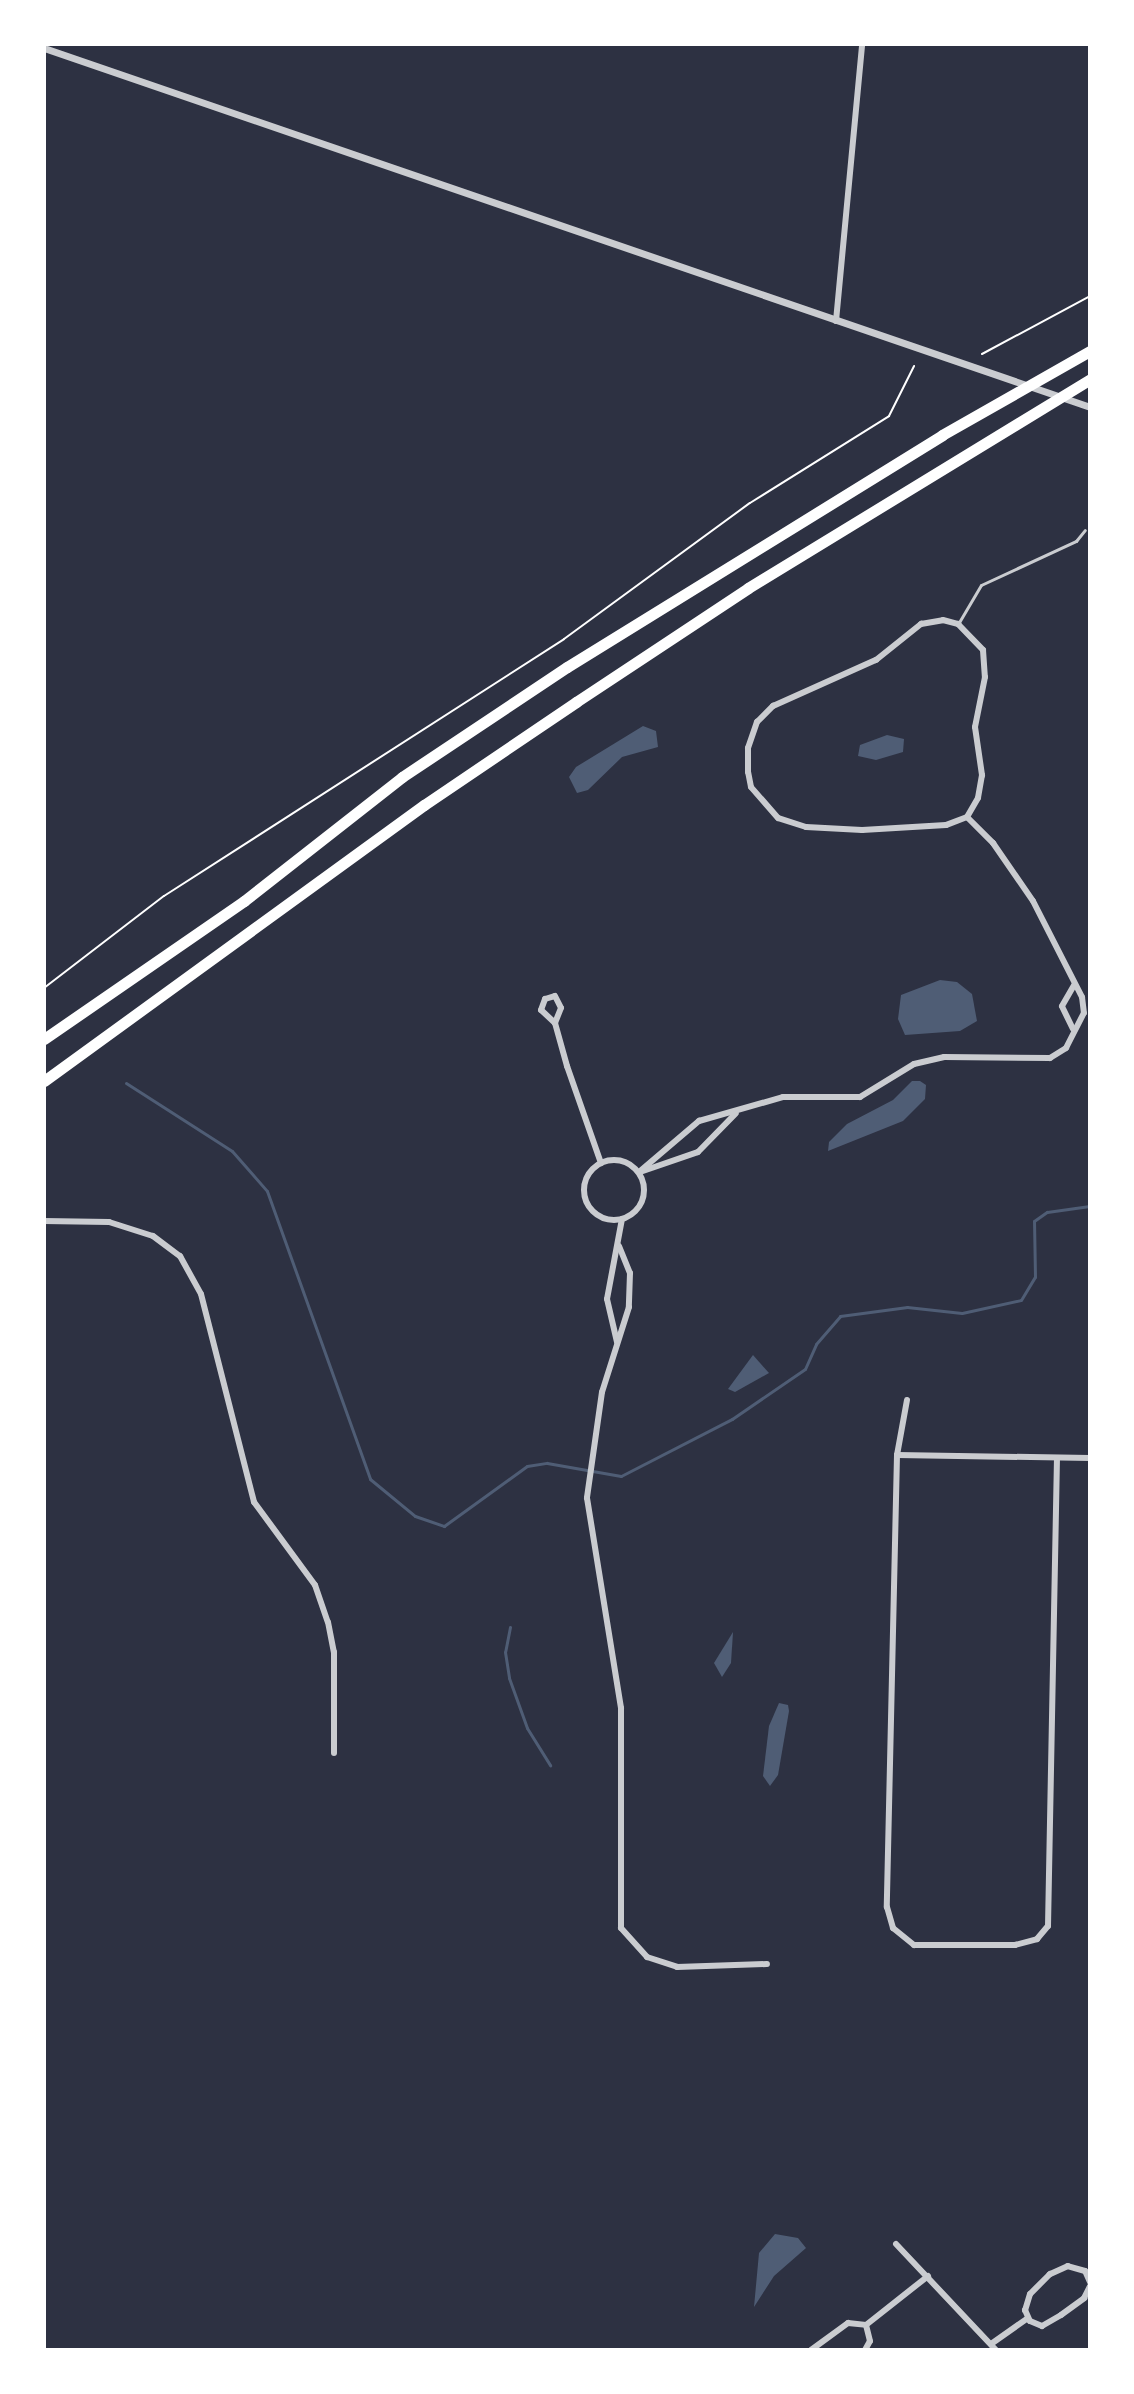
<!DOCTYPE html>
<html>
<head>
<meta charset="utf-8">
<style>
	body { margin:0 }
	#map { position:relative; width:1134px; height:2394px; overflow:hidden; background:#2d3142; font-family:Montserrat,sans-serif }
	div>[style] { position:absolute }
	.water>* { inset:0; background:#4f5d75 }
	.stream>* { height:3px; margin:-1.5px; padding:0 1.5px; transform-origin:1.5px; border-radius:1.5px; background:#4f5d75 }
	.path>* { height:2px; margin:-1px; padding:0 1px; transform-origin:1px; border-radius:1px; background:#fff }
	.service>* { height:3px; margin:-1.5px; padding:0 1.5px; transform-origin:1.5px; border-radius:1.5px; background:#caccd0 }
	.minor>* { height:6px; margin:-3px; padding:0 3px; transform-origin:3px; border-radius:3px; background:#caccd0 }
	.minor>.ring { margin:-3px; padding:0; box-sizing:content-box; background:none; border:6px solid #caccd0; border-radius:50% }
	.tertiary>* { height:7px; margin:-3.5px; padding:0 3.5px; transform-origin:3.5px; border-radius:3.5px; background:#caccd0 }
	.motorway>* { height:11px; margin:-5.5px; padding:0 5.5px; transform-origin:5.5px; border-radius:5.5px; background:#fff }
	span { translate:-50% -50%; white-space:nowrap; text-align:center; line-height:1.15; -webkit-text-stroke:6px #fff; paint-order:stroke }
	.frame { position:absolute; inset:0; border:46px solid #fff; pointer-events:none }
</style>
</head>
<body>
<div id="map">
	<div class="water">
		<div style="clip-path:polygon(643px 726px,656px 731px,658px 747px,622px 757px,588px 790px,577px 793px,569px 777px,576px 767px)"></div>
		<div style="clip-path:polygon(887px 735px,904px 739px,903px 752px,876px 760px,858px 756px,860px 745px)"></div>
		<div style="clip-path:polygon(940px 980px,957px 982px,972px 994px,977px 1021px,960px 1031px,905px 1035px,898px 1019px,901px 995px)"></div>
		<div style="clip-path:polygon(920px 1081px,926px 1085px,925px 1099px,903px 1121px,828px 1151px,829px 1142px,847px 1124px,893px 1100px,912px 1081px)"></div>
		<div style="clip-path:polygon(753px 1355px,769px 1373px,735px 1392px,728px 1389px)"></div>
		<div style="clip-path:polygon(733px 1632px,731px 1663px,722px 1677px,714px 1663px)"></div>
		<div style="clip-path:polygon(779px 1703px,788px 1705px,789px 1711px,778px 1775px,770px 1786px,763px 1776px,769px 1726px)"></div>
		<div style="clip-path:polygon(775px 2234px,798px 2238px,806px 2248px,774px 2276px,754px 2307px,759px 2253px)"></div>
	</div>
	<div class="stream">
		<div style="left:126px;top:1083px;width:126px;rotate:32.7deg"></div>
		<div style="left:232px;top:1151px;width:53px;rotate:48.8deg"></div>
		<div style="left:267px;top:1191px;width:306px;rotate:70.3deg"></div>
		<div style="left:370px;top:1479px;width:58px;rotate:39.4deg"></div>
		<div style="left:415px;top:1516px;width:31px;rotate:19deg"></div>
		<div style="left:444px;top:1526px;width:102px;rotate:-35.9deg"></div>
		<div style="left:527px;top:1466px;width:20px;rotate:-9deg"></div>
		<div style="left:547px;top:1463px;width:75px;rotate:10deg"></div>
		<div style="left:621px;top:1476px;width:125px;rotate:-27.2deg"></div>
		<div style="left:732px;top:1419px;width:88px;rotate:-34.4deg"></div>
		<div style="left:805px;top:1369px;width:27px;rotate:-66deg"></div>
		<div style="left:816px;top:1344px;width:37px;rotate:-49deg"></div>
		<div style="left:840px;top:1316px;width:68px;rotate:-7.7deg"></div>
		<div style="left:907px;top:1307px;width:55px;rotate:6.2deg"></div>
		<div style="left:962px;top:1313px;width:60px;rotate:-12.4deg"></div>
		<div style="left:1021px;top:1300px;width:27px;rotate:-59deg"></div>
		<div style="left:1035px;top:1277px;width:56px;rotate:-91deg"></div>
		<div style="left:1034px;top:1221px;width:16px;rotate:-35deg"></div>
		<div style="left:1047px;top:1212px;width:43px;rotate:-7.9deg"></div>
		<div style="left:510px;top:1627px;width:25px;rotate:101deg"></div>
		<div style="left:505px;top:1652px;width:26px;rotate:81deg"></div>
		<div style="left:509px;top:1678px;width:53px;rotate:70.2deg"></div>
		<div style="left:527px;top:1728px;width:44px;rotate:58.1deg"></div>
	</div>
	<div class="path">
		<div style="left:982px;top:354px;width:123px;rotate:-28.2deg"></div>
		<div style="left:44px;top:988px;width:151px;rotate:-37.5deg"></div>
		<div style="left:164px;top:896px;width:475px;rotate:-32.7deg"></div>
		<div style="left:564px;top:639px;width:230px;rotate:-36.2deg"></div>
		<div style="left:750px;top:503px;width:164px;rotate:-32deg"></div>
		<div style="left:889px;top:416px;width:56px;rotate:-63.4deg"></div>
	</div>
	<div class="service">
		<div style="left:958px;top:624px;width:45px;rotate:-59.5deg"></div>
		<div style="left:981px;top:585px;width:105px;rotate:-24.9deg"></div>
		<div style="left:1076px;top:541px;width:14px;rotate:-51deg"></div>
	</div>
	<div class="minor">
		<div style="left:836px;top:321px;width:278px;rotate:-84.6deg"></div>
		<div style="left:943px;top:620px;width:16px;rotate:15deg"></div>
		<div style="left:958px;top:624px;width:36px;rotate:46deg"></div>
		<div style="left:983px;top:650px;width:27px;rotate:86deg"></div>
		<div style="left:985px;top:677px;width:51px;rotate:101.3deg"></div>
		<div style="left:975px;top:727px;width:49px;rotate:81.7deg"></div>
		<div style="left:982px;top:775px;width:23px;rotate:100deg"></div>
		<div style="left:978px;top:798px;width:22px;rotate:120deg"></div>
		<div style="left:967px;top:817px;width:22px;rotate:159deg"></div>
		<div style="left:946px;top:825px;width:84px;rotate:176.6deg"></div>
		<div style="left:862px;top:830px;width:56px;rotate:-176.9deg"></div>
		<div style="left:806px;top:827px;width:29px;rotate:-162deg"></div>
		<div style="left:778px;top:818px;width:41px;rotate:-131.1deg"></div>
		<div style="left:751px;top:787px;width:15px;rotate:-101deg"></div>
		<div style="left:748px;top:772px;width:24px;rotate:-90deg"></div>
		<div style="left:748px;top:748px;width:28px;rotate:-71deg"></div>
		<div style="left:757px;top:722px;width:23px;rotate:-45deg"></div>
		<div style="left:773px;top:706px;width:113px;rotate:-24.1deg"></div>
		<div style="left:876px;top:660px;width:58px;rotate:-38.7deg"></div>
		<div style="left:921px;top:624px;width:22px;rotate:-10deg"></div>
		<div style="left:967px;top:817px;width:37px;rotate:45deg"></div>
		<div style="left:993px;top:843px;width:70px;rotate:55.4deg"></div>
		<div style="left:1033px;top:901px;width:108px;rotate:63deg"></div>
		<div style="left:1082px;top:997px;width:16px;rotate:83deg"></div>
		<div style="left:555px;top:1023px;width:19px;rotate:-137deg"></div>
		<div style="left:541px;top:1010px;width:12px;rotate:-70deg"></div>
		<div style="left:545px;top:999px;width:10px;rotate:-17deg"></div>
		<div style="left:555px;top:996px;width:13px;rotate:63deg"></div>
		<div style="left:561px;top:1008px;width:16px;rotate:112deg"></div>
		<div style="left:555px;top:1023px;width:45px;rotate:74.4deg"></div>
		<div style="left:567px;top:1066px;width:103px;rotate:70.7deg"></div>
		<div style="left:1073px;top:1029px;width:25px;rotate:-116deg"></div>
		<div style="left:1062px;top:1006px;width:24px;rotate:-60deg"></div>
		<div class="ring" style="left:584px;top:1160px;width:54px;height:54px"></div>
		<div style="left:639px;top:1172px;width:79px;rotate:-40.4deg"></div>
		<div style="left:699px;top:1121px;width:87px;rotate:-15.9deg"></div>
		<div style="left:783px;top:1097px;width:77px"></div>
		<div style="left:860px;top:1097px;width:63px;rotate:-31.4deg"></div>
		<div style="left:914px;top:1064px;width:31px;rotate:-13deg"></div>
		<div style="left:944px;top:1057px;width:106px;rotate:0.5deg"></div>
		<div style="left:1050px;top:1058px;width:19px;rotate:-32deg"></div>
		<div style="left:1066px;top:1048px;width:39px;rotate:-63deg"></div>
		<div style="left:640px;top:1172px;width:61px;rotate:-19deg"></div>
		<div style="left:698px;top:1152px;width:54px;rotate:-45.7deg"></div>
		<div style="left:44px;top:1221px;width:65px;rotate:0.9deg"></div>
		<div style="left:109px;top:1222px;width:46px;rotate:17.7deg"></div>
		<div style="left:153px;top:1236px;width:34px;rotate:37deg"></div>
		<div style="left:180px;top:1256px;width:43px;rotate:61.1deg"></div>
		<div style="left:201px;top:1294px;width:215px;rotate:75.7deg"></div>
		<div style="left:254px;top:1502px;width:103px;rotate:53.7deg"></div>
		<div style="left:315px;top:1585px;width:39px;rotate:71deg"></div>
		<div style="left:328px;top:1622px;width:31px;rotate:79deg"></div>
		<div style="left:334px;top:1652px;width:101px;rotate:90deg"></div>
		<div style="left:619px;top:1246px;width:29px;rotate:68deg"></div>
		<div style="left:630px;top:1273px;width:34px;rotate:92deg"></div>
		<div style="left:629px;top:1307px;width:89px;rotate:107.6deg"></div>
		<div style="left:602px;top:1392px;width:107px;rotate:98.1deg"></div>
		<div style="left:587px;top:1498px;width:213px;rotate:80.8deg"></div>
		<div style="left:621px;top:1708px;width:220px;rotate:90deg"></div>
		<div style="left:621px;top:1928px;width:39px;rotate:48deg"></div>
		<div style="left:647px;top:1957px;width:32px;rotate:18deg"></div>
		<div style="left:677px;top:1967px;width:90px;rotate:-1.9deg"></div>
		<div style="left:617px;top:1342px;width:44px;rotate:-103.1deg"></div>
		<div style="left:607px;top:1299px;width:81px;rotate:-79.4deg"></div>
		<div style="left:907px;top:1400px;width:56px;rotate:100.3deg"></div>
		<div style="left:897px;top:1455px;width:452px;rotate:91.3deg"></div>
		<div style="left:887px;top:1907px;width:22px;rotate:74deg"></div>
		<div style="left:893px;top:1928px;width:27px;rotate:39deg"></div>
		<div style="left:914px;top:1945px;width:101px"></div>
		<div style="left:1015px;top:1945px;width:23px;rotate:-15deg"></div>
		<div style="left:1037px;top:1939px;width:17px;rotate:-50deg"></div>
		<div style="left:1048px;top:1926px;width:467px;rotate:-88.9deg"></div>
		<div style="left:897px;top:1455px;width:193px;rotate:0.9deg"></div>
		<div style="left:896px;top:2244px;width:146px;rotate:46.7deg"></div>
		<div style="left:1090px;top:2282px;width:12px;rotate:-114deg"></div>
		<div style="left:1085px;top:2271px;width:18px;rotate:-164deg"></div>
		<div style="left:1068px;top:2266px;width:20px;rotate:156deg"></div>
		<div style="left:1050px;top:2274px;width:28px;rotate:135deg"></div>
		<div style="left:1030px;top:2294px;width:17px;rotate:107deg"></div>
		<div style="left:1025px;top:2310px;width:12px;rotate:66deg"></div>
		<div style="left:1030px;top:2321px;width:13px;rotate:23deg"></div>
		<div style="left:1042px;top:2326px;width:22px;rotate:-30deg"></div>
		<div style="left:1061px;top:2315px;width:29px;rotate:-36deg"></div>
		<div style="left:1084px;top:2298px;width:13px;rotate:-63deg"></div>
		<div style="left:991px;top:2344px;width:45px;rotate:-35.1deg"></div>
		<div style="left:811px;top:2350px;width:46px;rotate:-36.1deg"></div>
		<div style="left:848px;top:2323px;width:18px;rotate:6deg"></div>
		<div style="left:866px;top:2325px;width:79px;rotate:-38.3deg"></div>
		<div style="left:865px;top:2350px;width:10px;rotate:-61deg"></div>
		<div style="left:870px;top:2341px;width:16px;rotate:-104deg"></div>
	</div>
	<div class="tertiary">
		<div style="left:44px;top:48px;width:1106px;rotate:18.94deg"></div>
	</div>
	<div class="motorway">
		<div style="left:44px;top:1039px;width:243px;rotate:-34.6deg"></div>
		<div style="left:244px;top:901px;width:201px;rotate:-38.1deg"></div>
		<div style="left:402px;top:777px;width:198px;rotate:-33.7deg"></div>
		<div style="left:567px;top:667px;width:441px;rotate:-31.7deg"></div>
		<div style="left:942px;top:435px;width:170px;rotate:-29.6deg"></div>
		<div style="left:44px;top:1081px;width:470px;rotate:-36deg"></div>
		<div style="left:424px;top:805px;width:184px;rotate:-34.1deg"></div>
		<div style="left:576px;top:702px;width:206px;rotate:-33.5deg"></div>
		<div style="left:748px;top:588px;width:401px;rotate:-31.4deg"></div>
	</div>
	<div class="frame"></div>
</div>
</body>
</html>
